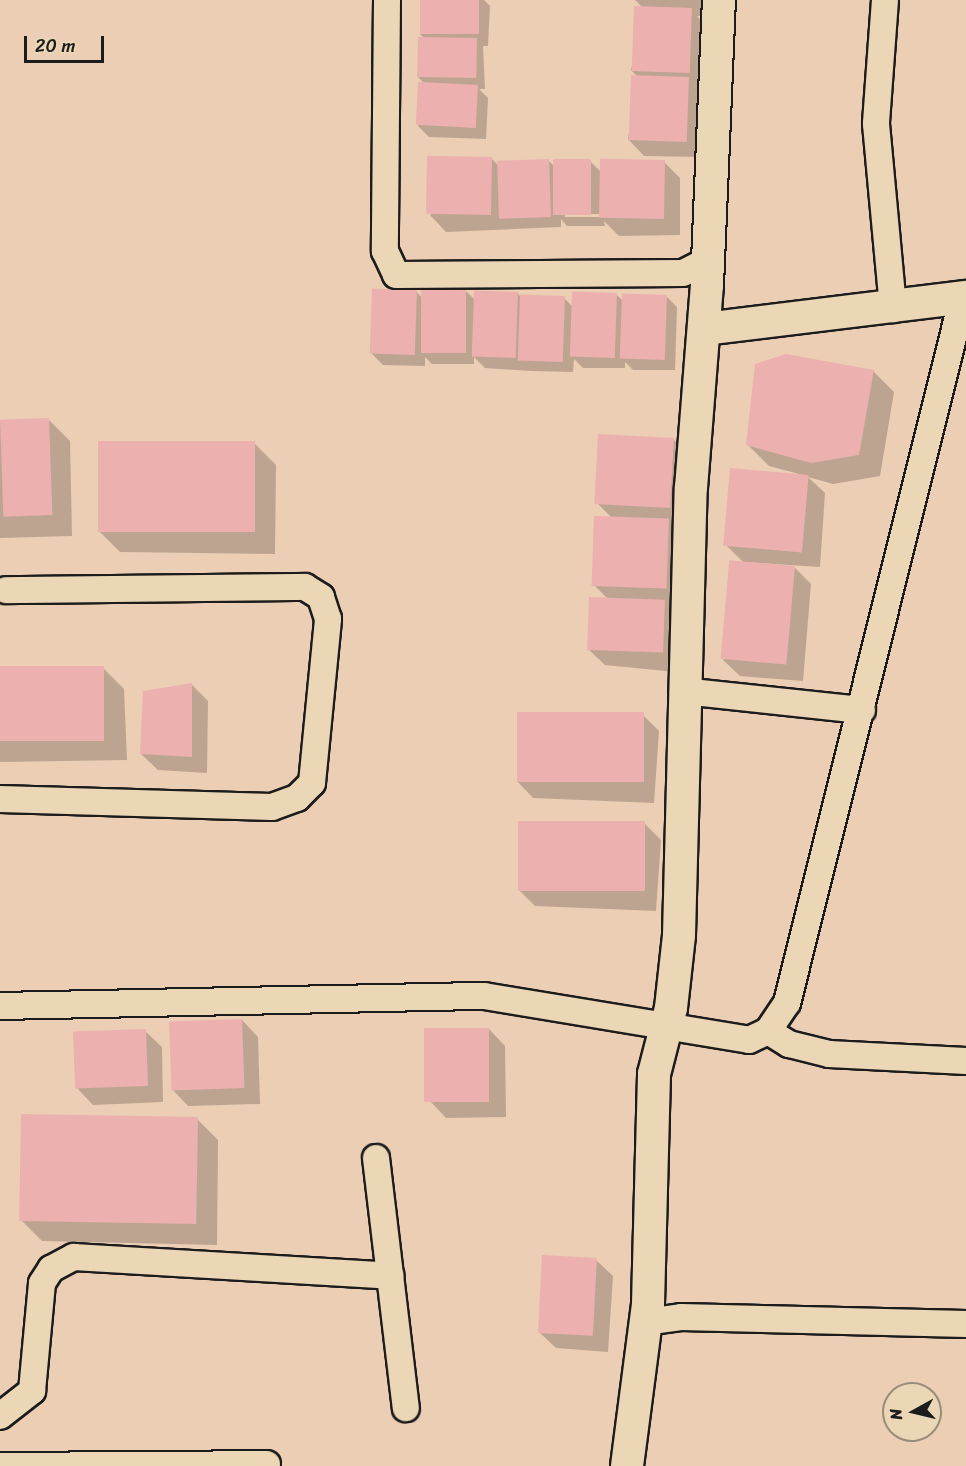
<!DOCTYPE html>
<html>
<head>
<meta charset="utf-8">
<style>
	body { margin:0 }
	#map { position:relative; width:966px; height:1466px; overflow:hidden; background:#ebceb4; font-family:Sriracha,sans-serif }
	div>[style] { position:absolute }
	.shadow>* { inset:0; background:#0003 }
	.building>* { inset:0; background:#ecb0ae; transform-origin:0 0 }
	.roads { filter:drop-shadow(2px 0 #1c1c1c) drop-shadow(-2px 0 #1c1c1c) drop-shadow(0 2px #1c1c1c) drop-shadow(0 -2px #1c1c1c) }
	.minor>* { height:26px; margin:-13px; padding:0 13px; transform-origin:13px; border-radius:13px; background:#ebd6b5 }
	.tertiary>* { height:32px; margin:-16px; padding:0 16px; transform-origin:16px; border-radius:16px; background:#ebd6b5 }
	span { translate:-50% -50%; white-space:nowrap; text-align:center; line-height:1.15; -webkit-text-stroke:5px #ebd6b5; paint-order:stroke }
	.north { position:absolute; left:882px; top:1382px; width:60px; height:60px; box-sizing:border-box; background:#ebd6b5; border:2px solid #988c78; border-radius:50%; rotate:262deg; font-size:16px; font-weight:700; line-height:24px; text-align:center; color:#1c1c1c }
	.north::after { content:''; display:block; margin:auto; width:21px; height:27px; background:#1c1c1c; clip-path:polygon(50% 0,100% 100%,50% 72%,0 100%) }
	.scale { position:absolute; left:24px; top:36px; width:80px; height:27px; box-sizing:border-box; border:3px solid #1c1c1c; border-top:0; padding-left:8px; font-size:18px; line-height:21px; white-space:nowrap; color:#1c1c1c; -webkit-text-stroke:4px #ebd6b5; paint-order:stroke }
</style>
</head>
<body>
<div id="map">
	<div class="shadow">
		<div style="clip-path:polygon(422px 0,484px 0,490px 6px,488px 46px,483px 46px,485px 89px,479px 89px,488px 98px,486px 139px,429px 137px,418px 126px,429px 88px,417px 76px,425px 39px,420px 34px)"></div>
		<div style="clip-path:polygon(635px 0,708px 0,707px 16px,697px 16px,707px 26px,704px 88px,698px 88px,705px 95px,702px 157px,644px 156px,628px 139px,638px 77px,631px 70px,643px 8px)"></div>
		<div style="clip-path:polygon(evenodd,491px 158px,498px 165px,548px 160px,555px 167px,590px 161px,601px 172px,664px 162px,680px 178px,680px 235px,619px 236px,604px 221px,605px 226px,567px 226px,561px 219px,561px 227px,446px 232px,430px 215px,491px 158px,565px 214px,602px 214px,602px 217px,565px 217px,565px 214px)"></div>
		<div style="clip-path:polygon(465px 290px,475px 300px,518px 294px,523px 299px,564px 298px,573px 307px,616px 294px,624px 302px,666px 296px,677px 307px,675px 370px,633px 370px,625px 362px,625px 368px,583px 368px,574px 359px,573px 372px,531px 371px,485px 368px,474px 357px,474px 364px,432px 364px,425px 357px,425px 366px,383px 365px,372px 354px,416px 291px,422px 298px)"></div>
		<div style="clip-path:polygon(873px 371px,894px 392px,880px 476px,833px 484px,808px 477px,825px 493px,820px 567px,743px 562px,726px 545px,799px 474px,769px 466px,748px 445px)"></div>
		<div style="clip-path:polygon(48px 419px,70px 441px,72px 536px,0 538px,0 421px)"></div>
		<div style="clip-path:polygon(673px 439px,689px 455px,684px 526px,673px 525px,685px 537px,680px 608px,670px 607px,681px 617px,676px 672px,605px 665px,588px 649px,608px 599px,594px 585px,612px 518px,598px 504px)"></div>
		<div style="clip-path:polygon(255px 444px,276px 465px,275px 554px,120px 552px,99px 531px)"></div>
		<div style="clip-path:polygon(795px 568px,811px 584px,803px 681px,740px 676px,723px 660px)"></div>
		<div style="clip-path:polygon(0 667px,103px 668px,124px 689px,127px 760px,0 762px)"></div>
		<div style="clip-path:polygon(192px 685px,208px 701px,207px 773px,158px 770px,141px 754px)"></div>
		<div style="clip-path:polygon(643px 715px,659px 731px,654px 803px,533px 798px,517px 781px)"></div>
		<div style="clip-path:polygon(644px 823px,661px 840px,656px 911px,535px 906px,519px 890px)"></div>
		<div style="clip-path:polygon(242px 1020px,258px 1037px,260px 1104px,188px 1106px,172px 1089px)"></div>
		<div style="clip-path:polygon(489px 1029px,505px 1046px,506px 1117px,446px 1118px,430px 1101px)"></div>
		<div style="clip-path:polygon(145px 1031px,162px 1047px,163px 1102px,93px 1105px,77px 1088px)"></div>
		<div style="clip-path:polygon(197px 1119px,218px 1140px,217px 1245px,42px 1241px,21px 1220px)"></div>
		<div style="clip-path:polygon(596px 1260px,613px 1276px,608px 1352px,556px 1348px,539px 1332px)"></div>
	</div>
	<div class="building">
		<div style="left:420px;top:0;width:59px;height:34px"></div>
		<div style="left:634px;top:6px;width:58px;height:65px;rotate:2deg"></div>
		<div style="left:418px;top:37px;width:59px;height:40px;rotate:1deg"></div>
		<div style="left:631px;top:75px;width:58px;height:65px;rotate:2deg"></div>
		<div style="left:478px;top:85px;width:43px;height:60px;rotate:93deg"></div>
		<div style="left:492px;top:157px;width:58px;height:65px;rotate:91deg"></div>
		<div style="left:549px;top:159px;width:58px;height:52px;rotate:88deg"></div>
		<div style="left:553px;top:159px;width:38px;height:56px"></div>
		<div style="left:665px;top:160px;width:59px;height:65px;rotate:91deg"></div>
		<div style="left:421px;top:289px;width:45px;height:64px"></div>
		<div style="left:417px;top:290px;width:65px;height:45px;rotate:92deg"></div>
		<div style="left:518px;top:292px;width:66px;height:44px;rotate:92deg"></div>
		<div style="left:617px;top:293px;width:65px;height:45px;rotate:92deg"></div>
		<div style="left:667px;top:295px;width:65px;height:45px;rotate:92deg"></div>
		<div style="left:565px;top:296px;width:66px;height:45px;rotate:92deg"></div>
		<div style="clip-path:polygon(786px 354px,874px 370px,859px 455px,811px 463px,746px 445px,755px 364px)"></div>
		<div style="left:49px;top:418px;width:97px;height:49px;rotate:88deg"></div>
		<div style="left:598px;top:434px;width:76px;height:70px;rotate:3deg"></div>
		<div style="left:98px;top:441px;width:157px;height:91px"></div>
		<div style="left:730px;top:468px;width:79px;height:78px;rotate:5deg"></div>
		<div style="left:594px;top:516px;width:75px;height:70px;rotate:2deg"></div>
		<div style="left:795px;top:566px;width:99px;height:66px;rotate:95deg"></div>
		<div style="left:589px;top:597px;width:76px;height:53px;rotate:2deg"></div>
		<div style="left:0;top:666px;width:104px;height:75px"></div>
		<div style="clip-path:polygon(192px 683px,192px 757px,140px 754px,143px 691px)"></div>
		<div style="left:517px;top:712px;width:127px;height:70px"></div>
		<div style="left:518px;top:821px;width:127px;height:70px"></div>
		<div style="left:242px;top:1019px;width:69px;height:73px;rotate:88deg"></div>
		<div style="left:424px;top:1028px;width:65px;height:74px"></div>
		<div style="left:146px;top:1029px;width:57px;height:73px;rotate:88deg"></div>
		<div style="left:198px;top:1117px;width:107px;height:177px;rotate:91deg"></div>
		<div style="left:542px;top:1255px;width:55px;height:78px;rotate:3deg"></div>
	</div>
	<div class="roads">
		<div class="minor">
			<div style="left:387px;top:0;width:251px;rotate:90.5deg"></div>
			<div style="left:385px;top:251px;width:26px;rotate:65deg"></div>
			<div style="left:396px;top:275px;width:287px;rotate:-0.4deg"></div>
			<div style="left:683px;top:273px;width:28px;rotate:-27deg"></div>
			<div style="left:885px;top:0;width:124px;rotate:94.2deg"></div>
			<div style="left:876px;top:124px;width:186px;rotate:84.7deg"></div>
			<div style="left:683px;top:691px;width:180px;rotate:6.1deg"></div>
			<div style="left:0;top:799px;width:272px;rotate:1.7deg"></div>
			<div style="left:272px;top:807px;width:27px;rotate:-20deg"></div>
			<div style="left:297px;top:798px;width:21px;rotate:-45deg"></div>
			<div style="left:312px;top:783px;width:165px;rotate:-84.4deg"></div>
			<div style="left:328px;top:619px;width:23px;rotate:-108deg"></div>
			<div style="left:321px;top:597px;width:19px;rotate:-148deg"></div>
			<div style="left:305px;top:587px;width:299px;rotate:179.4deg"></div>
			<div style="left:0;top:1006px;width:484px;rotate:-1.2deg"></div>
			<div style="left:484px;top:996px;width:269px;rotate:9.4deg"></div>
			<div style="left:749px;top:1040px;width:21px;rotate:-25deg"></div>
			<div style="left:768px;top:1031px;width:34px;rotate:-56deg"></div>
			<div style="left:787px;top:1003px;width:728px;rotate:-76deg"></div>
			<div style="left:768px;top:1031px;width:25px;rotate:32deg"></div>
			<div style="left:789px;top:1044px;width:41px;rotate:14deg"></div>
			<div style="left:829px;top:1054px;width:137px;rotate:2.9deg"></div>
			<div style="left:376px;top:1158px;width:252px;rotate:83.2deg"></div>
			<div style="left:646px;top:1322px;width:35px;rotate:-8deg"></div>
			<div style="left:681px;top:1317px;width:285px;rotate:1.4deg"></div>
			<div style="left:0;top:1416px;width:41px;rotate:-38deg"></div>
			<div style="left:32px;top:1391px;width:108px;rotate:-84.7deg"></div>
			<div style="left:42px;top:1283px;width:17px;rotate:-57deg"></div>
			<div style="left:51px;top:1269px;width:26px;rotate:-28deg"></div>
			<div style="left:74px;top:1257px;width:317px;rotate:3.4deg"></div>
			<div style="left:0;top:1466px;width:267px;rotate:-0.4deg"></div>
		</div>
		<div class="tertiary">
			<div style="left:705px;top:329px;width:263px;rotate:-7deg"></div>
			<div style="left:627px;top:1466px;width:163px;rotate:-82.6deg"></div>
			<div style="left:648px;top:1304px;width:230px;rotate:-88.5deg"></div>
			<div style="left:654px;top:1074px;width:68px;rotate:-75.6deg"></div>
			<div style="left:671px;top:1008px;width:73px;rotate:-83.7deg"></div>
			<div style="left:679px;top:935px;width:447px;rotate:-88.5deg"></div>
			<div style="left:691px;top:488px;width:204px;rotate:-85.5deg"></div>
			<div style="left:707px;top:285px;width:285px;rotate:-87.6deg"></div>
		</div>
	</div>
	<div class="north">N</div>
	<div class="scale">20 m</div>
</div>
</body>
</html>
